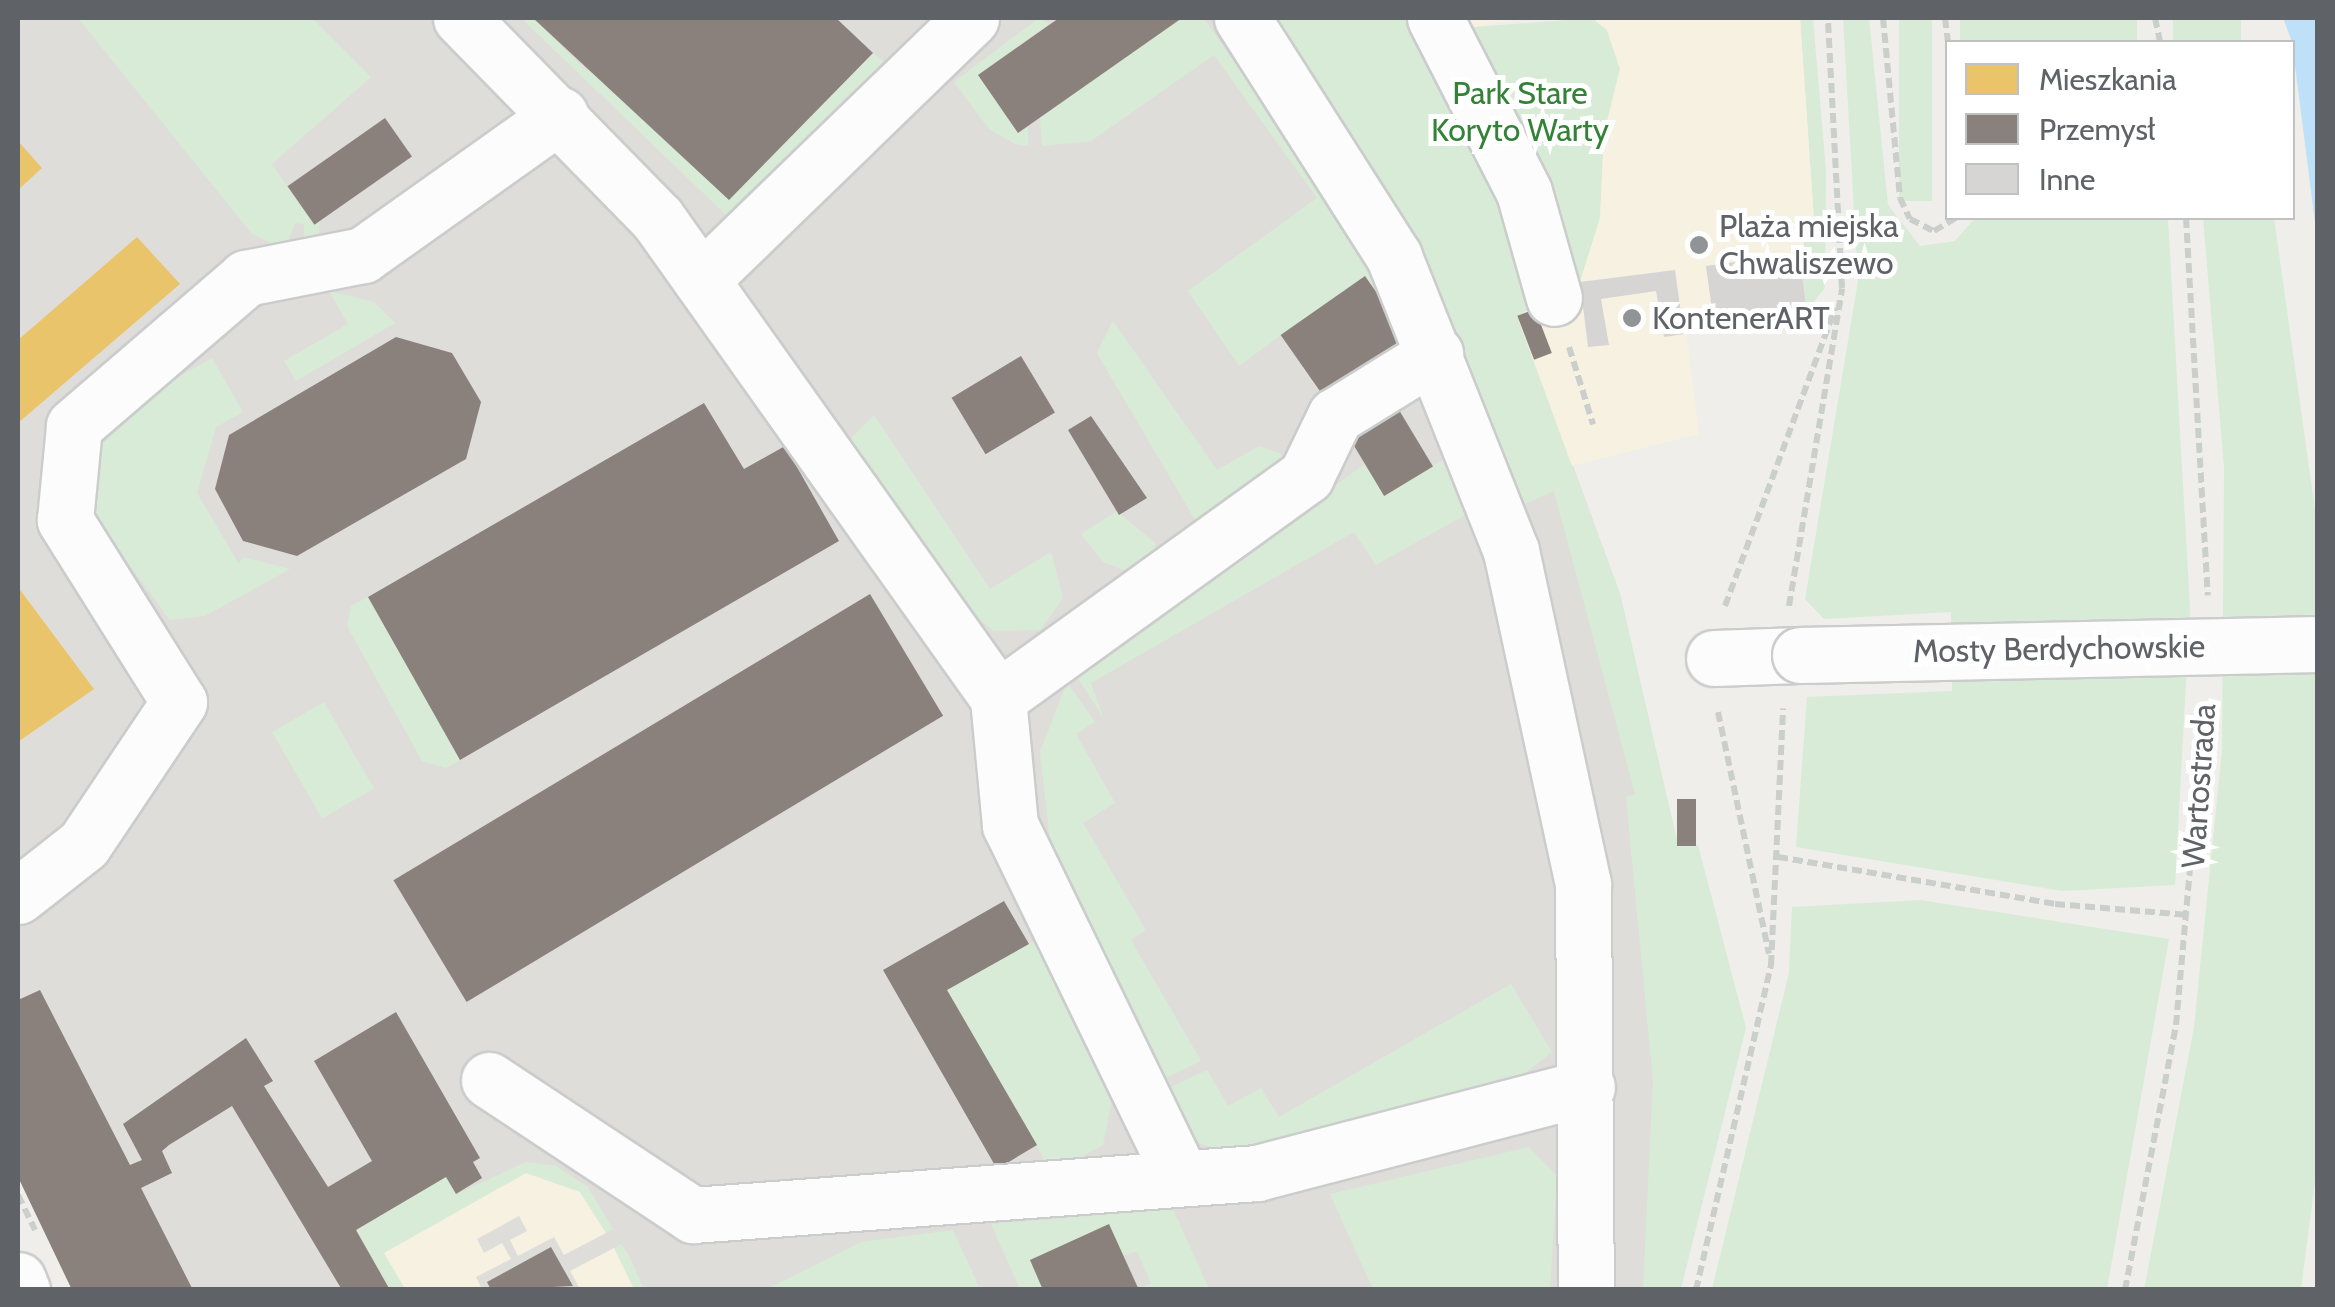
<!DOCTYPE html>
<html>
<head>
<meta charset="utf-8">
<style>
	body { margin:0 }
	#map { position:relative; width:2335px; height:1307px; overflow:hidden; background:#efeeea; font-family:Cabin,sans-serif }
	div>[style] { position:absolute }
	.industrial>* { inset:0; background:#dfddda }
	.green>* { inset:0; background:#d8ebd6; transform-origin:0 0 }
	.sand>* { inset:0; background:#f6f1e1 }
	.water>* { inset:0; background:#bfe0f9 }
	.homes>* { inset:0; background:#e9c46a }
	.industry>* { inset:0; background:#8a817c; transform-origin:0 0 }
	.building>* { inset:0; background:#d6d5d3; transform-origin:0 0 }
	.path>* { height:6px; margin-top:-3px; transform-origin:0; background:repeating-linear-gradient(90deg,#cacfcc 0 10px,transparent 0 15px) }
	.roads { filter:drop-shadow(2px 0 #cbcccc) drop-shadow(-2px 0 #cbcccc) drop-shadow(0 2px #cbcccc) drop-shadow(0 -2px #cbcccc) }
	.minor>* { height:55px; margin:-27.5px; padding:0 27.5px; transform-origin:27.5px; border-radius:27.5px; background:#fdfcfc }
	.bridges { filter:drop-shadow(2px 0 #cbcccc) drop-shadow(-2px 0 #cbcccc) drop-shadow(0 2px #cbcccc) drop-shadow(0 -2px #cbcccc) }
	.minor-bridge>* { height:55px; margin:-27.5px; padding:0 27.5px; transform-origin:27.5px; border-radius:27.5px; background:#fdfcfc }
	.dots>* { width:28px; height:28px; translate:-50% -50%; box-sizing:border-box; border:5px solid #fff; border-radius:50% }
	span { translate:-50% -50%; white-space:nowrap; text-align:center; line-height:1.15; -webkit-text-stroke:10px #fff; paint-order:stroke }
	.park-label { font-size:32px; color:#348238 }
	.poi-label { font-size:32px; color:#5f6368 }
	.left { translate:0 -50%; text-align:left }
	.street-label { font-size:32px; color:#5f6368 }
	.frame { position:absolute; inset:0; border:20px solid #5f6368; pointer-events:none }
	.legend { position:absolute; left:1945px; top:40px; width:350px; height:180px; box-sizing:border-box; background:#fff; border:2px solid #bfc1c3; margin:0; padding:12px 18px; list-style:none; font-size:30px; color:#5f6368 }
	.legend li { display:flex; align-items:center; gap:20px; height:50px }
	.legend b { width:50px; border:2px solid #bfc1c3 }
</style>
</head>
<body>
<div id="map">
	<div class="industrial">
		<div style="clip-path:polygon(18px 18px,1352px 18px,1534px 359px,1620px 594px,1678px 846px,1654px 1289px,72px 1289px,18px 1177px,18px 742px,93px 688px,18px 587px)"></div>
	</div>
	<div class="green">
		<div style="clip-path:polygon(78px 18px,312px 18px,371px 77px,272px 164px,313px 224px,320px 221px,317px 250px,304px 253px,304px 224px,295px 223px,285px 250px,252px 234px)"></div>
		<div style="clip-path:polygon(521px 18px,533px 18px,587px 71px,592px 66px,729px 200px,873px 53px,892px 69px,738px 212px,725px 214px)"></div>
		<div style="clip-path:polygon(1039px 18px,1049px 24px,978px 75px,1018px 133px,1028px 126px,1028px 146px,1015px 144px,989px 129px,954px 82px)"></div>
		<div style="clip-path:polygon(1181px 18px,1204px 18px,1404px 308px,1281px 335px,1239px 366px,1188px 291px,1317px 198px,1214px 55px,1091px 141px,1042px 146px,1040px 117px)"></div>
		<div style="clip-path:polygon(1269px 18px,1460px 18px,1474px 27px,1592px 18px,1607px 30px,1620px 69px,1604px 134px,1600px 218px,1580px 282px,1517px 316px,1620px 594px,1678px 845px,1698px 845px,1746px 1028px,1681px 1289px,1643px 1289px,1653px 1081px,1626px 797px,1635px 794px,1554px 491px,1516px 508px,1441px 293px)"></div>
		<div style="clip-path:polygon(1800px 18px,1813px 18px,1826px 171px,1825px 288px,1807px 310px,1799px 253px,1814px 220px)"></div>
		<div style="clip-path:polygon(1843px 18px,1869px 18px,1888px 205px,1920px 246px,1955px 241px,1975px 218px,2168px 218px,2190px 609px,2175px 885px,2062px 891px,1796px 847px,1807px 697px,1952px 691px,1951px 612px,1824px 619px,1805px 599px,1858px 281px)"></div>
		<div style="left:1899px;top:18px;width:33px;height:183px"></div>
		<div style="left:1960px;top:18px;width:177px;height:24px"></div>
		<div style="left:2173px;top:18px;width:68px;height:25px"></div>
		<div style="clip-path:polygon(2203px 218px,2274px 218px,2318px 531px,2317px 1166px,2301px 1289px,2144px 1290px,2194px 1027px,2222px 750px,2224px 468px)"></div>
		<div style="clip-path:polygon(329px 291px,374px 302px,395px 323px,296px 381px,284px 361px,348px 324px)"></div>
		<div style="clip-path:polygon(1113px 321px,1217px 470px,1259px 446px,1281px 454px,1283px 462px,1198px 525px,1097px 353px)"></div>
		<div style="clip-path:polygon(212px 358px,243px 412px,216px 427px,197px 493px,239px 564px,243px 557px,290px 569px,205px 616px,170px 620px,95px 519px,90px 457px,154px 391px)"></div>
		<div style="clip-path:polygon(874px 415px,990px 589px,1051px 552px,1063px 598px,1040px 630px,994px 631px,972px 614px,849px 440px)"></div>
		<div style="clip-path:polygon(1452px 454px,1474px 510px,1376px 565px,1354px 532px,1091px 683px,1103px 717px,1075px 674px,1365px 464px,1385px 496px)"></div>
		<div style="clip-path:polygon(1117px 511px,1155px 543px,1156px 553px,1131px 573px,1103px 562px,1081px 534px)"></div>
		<div style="clip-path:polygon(368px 597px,460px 760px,446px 768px,422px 761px,347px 626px,351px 606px)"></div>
		<div style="clip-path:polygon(1067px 682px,1095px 722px,1076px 734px,1115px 803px,1083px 823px,1146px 930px,1131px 940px,1201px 1061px,1164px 1079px,1050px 841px,1040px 752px)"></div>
		<div style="left:324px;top:702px;width:100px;height:60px;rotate:60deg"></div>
		<div style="clip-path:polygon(1920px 900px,2169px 939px,2107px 1289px,1712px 1289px,1789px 973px,1792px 907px)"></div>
		<div style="clip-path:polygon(1039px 938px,1113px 1095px,1103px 1145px,1052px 1173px,947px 990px)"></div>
		<div style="clip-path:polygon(1511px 984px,1552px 1052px,1506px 1088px,1232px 1156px,1194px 1141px,1169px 1088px,1207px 1070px,1228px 1106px,1261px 1088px,1279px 1117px)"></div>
		<div style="clip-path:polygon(1529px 1147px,1557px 1176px,1550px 1289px,1373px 1289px,1330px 1194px)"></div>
		<div style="clip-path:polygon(526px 1162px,556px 1166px,588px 1187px,613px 1229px,606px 1233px,580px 1192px,385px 1253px,405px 1290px,390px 1289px,356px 1230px,446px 1177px,457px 1194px)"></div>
		<div style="clip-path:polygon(1173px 1209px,1209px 1289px,1139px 1289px,1151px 1283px,1137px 1251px,1123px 1256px,1108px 1225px,1030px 1260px,1043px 1289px,1020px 1289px,991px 1224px)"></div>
		<div style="clip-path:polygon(953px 1230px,980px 1289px,767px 1289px,861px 1242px)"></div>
		<div style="clip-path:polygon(621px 1244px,629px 1256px,644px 1289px,634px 1289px,614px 1248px)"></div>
	</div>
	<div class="sand">
		<div style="clip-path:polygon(1460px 18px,1522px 18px,1474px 27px)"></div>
		<div style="clip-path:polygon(1592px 18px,1800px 18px,1814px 220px,1799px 253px,1807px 310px,1686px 327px,1699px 434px,1572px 466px,1517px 316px,1580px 282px,1600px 218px,1604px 134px,1620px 69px,1607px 30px)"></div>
		<div style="clip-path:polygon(526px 1173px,580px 1192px,606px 1233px,564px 1255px,554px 1237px,518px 1256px,510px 1240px,527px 1231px,519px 1216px,477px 1239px,484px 1253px,502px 1243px,511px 1259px,476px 1277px,482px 1289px,405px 1289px,384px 1253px)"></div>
		<div style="clip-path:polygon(614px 1248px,634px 1289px,580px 1289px,570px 1271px)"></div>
	</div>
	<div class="water">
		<div style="clip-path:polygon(2283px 18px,2317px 18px,2317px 238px,2292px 42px)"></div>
	</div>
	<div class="homes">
		<div style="clip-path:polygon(18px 141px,42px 168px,18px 190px)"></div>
		<div style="clip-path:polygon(137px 237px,180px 284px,18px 423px,18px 340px)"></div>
		<div style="clip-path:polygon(18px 587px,94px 689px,18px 742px)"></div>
	</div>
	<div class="industry">
		<div style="clip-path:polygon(533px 18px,836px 18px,873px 53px,729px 200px)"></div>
		<div style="clip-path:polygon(1059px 18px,1182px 18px,1018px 133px,978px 75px)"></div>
		<div style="left:385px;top:118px;width:47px;height:119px;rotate:55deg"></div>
		<div style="left:1365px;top:276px;width:80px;height:103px;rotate:55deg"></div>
		<div style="left:1535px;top:309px;width:47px;height:19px;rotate:69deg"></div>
		<div style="clip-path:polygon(396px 337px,452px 353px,481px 402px,466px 459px,297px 556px,243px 541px,215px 489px,229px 435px)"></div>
		<div style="left:1021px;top:356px;width:66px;height:81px;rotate:59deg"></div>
		<div style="clip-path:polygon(704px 403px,744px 469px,785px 446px,839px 541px,460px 760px,368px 597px)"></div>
		<div style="left:1399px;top:410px;width:66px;height:57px;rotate:59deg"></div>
		<div style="clip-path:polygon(1091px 416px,1147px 498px,1119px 515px,1068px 430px)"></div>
		<div style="left:870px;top:594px;width:142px;height:556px;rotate:59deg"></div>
		<div style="left:1677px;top:799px;width:19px;height:47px"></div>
		<div style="clip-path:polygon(1004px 901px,1029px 944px,947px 990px,1037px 1145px,997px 1169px,883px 970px)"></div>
		<div style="clip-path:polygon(40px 990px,130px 1165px,142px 1160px,123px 1124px,246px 1038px,273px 1081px,264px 1086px,328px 1187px,372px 1161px,314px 1061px,396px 1012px,480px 1158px,473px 1162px,482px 1178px,456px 1194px,446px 1177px,356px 1230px,390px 1290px,342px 1290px,232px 1106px,169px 1145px,162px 1151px,172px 1173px,141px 1188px,193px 1290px,72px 1290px,18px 1177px,18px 1000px)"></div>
		<div style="clip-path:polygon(1109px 1224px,1139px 1290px,1043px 1290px,1030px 1260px)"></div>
		<div style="clip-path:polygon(551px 1247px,573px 1286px,491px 1290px,487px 1282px)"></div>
	</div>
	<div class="building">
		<div style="left:1799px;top:253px;width:58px;height:94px;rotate:82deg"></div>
		<div style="clip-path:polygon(1675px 270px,1684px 334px,1664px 337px,1656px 291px,1601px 299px,1609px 345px,1588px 347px,1580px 282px)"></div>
	</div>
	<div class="path">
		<div style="left:1883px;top:18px;width:181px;rotate:84.6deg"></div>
		<div style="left:1900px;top:198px;width:23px;rotate:65deg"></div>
		<div style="left:1910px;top:219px;width:27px;rotate:27deg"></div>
		<div style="left:1934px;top:231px;width:26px;rotate:-31deg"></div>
		<div style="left:1945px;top:18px;width:25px;rotate:83deg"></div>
		<div style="left:2155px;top:18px;width:25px;rotate:78deg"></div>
		<div style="left:2186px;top:218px;width:378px;rotate:86.7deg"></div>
		<div style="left:1569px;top:347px;width:81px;rotate:72.7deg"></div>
		<div style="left:1725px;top:606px;width:318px;rotate:-69.7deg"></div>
		<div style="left:1789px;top:606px;width:322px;rotate:-80.5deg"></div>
		<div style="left:1842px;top:288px;width:270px;rotate:-93deg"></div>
		<div style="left:1718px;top:712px;width:247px;rotate:78.1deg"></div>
		<div style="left:1778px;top:857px;width:281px;rotate:9.6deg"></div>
		<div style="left:2055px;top:904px;width:134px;rotate:4.7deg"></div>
		<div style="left:18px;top:1195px;width:39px;rotate:64deg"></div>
		<div style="left:1696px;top:1290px;width:334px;rotate:-77deg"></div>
		<div style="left:1771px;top:965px;width:257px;rotate:-87.3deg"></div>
		<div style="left:2125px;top:1290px;width:270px;rotate:-79.1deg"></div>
		<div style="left:2176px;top:1025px;width:328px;rotate:-84.9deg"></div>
	</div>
	<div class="roads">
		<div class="minor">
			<div style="left:461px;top:18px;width:280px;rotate:45.6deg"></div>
			<div style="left:657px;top:218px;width:589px;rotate:54.61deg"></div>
			<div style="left:1242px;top:18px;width:283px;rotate:57.5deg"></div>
			<div style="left:1394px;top:257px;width:316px;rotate:68.3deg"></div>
			<div style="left:1511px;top:551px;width:341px;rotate:77.8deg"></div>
			<div style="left:1583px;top:884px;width:406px;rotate:89.6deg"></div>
			<div style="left:1435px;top:18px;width:195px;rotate:62.9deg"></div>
			<div style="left:1524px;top:192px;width:110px;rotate:74.2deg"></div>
			<div style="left:701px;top:280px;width:376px;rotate:-44.1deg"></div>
			<div style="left:1714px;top:658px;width:86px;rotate:-2deg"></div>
			<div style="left:18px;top:896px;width:84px;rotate:-38.2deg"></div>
			<div style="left:84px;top:844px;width:171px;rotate:-56.2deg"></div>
			<div style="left:179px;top:702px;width:215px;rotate:-122.1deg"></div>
			<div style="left:65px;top:520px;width:94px;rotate:-84.5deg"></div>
			<div style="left:74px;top:426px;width:227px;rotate:-40.7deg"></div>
			<div style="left:246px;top:278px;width:119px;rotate:-11.1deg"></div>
			<div style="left:363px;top:255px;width:242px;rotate:-35.4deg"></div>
			<div style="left:489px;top:1080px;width:245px;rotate:33.5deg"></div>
			<div style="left:693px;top:1215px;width:566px;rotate:-4.26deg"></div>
			<div style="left:1257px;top:1173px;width:341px;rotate:-14.6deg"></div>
			<div style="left:1181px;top:1177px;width:391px;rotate:-115.9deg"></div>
			<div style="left:1010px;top:825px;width:128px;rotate:-95.4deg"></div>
			<div style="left:998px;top:698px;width:380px;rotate:-35.8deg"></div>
			<div style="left:1306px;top:476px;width:67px;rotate:-64.2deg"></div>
			<div style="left:1335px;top:416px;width:118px;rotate:-31.8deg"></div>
			<div style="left:18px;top:1280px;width:11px;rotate:68deg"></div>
		</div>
	</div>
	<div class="bridges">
		<div class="minor-bridge">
			<div style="left:1800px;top:655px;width:518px;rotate:-1.22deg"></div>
		</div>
	</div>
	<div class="dots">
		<div style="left:1699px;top:245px;background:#919496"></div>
		<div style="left:1632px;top:318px;background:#919496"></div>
	</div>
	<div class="park-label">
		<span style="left:1520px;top:112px">Park Stare<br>Koryto Warty</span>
	</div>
	<div class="poi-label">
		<span class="left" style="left:1719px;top:245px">Plaża miejska<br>Chwaliszewo</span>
		<span class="left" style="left:1652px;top:318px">KontenerART</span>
	</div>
	<div class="street-label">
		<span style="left:2059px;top:649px;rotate:-1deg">Mosty Berdychowskie</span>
		<span style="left:2199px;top:786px;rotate:-86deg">Wartostrada</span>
	</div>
	<div class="frame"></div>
	<ul class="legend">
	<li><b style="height:28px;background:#e9c46a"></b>Mieszkania</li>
	<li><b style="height:28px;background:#8a817c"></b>Przemysł</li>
	<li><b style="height:28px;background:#d6d5d3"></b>Inne</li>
	</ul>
</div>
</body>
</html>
